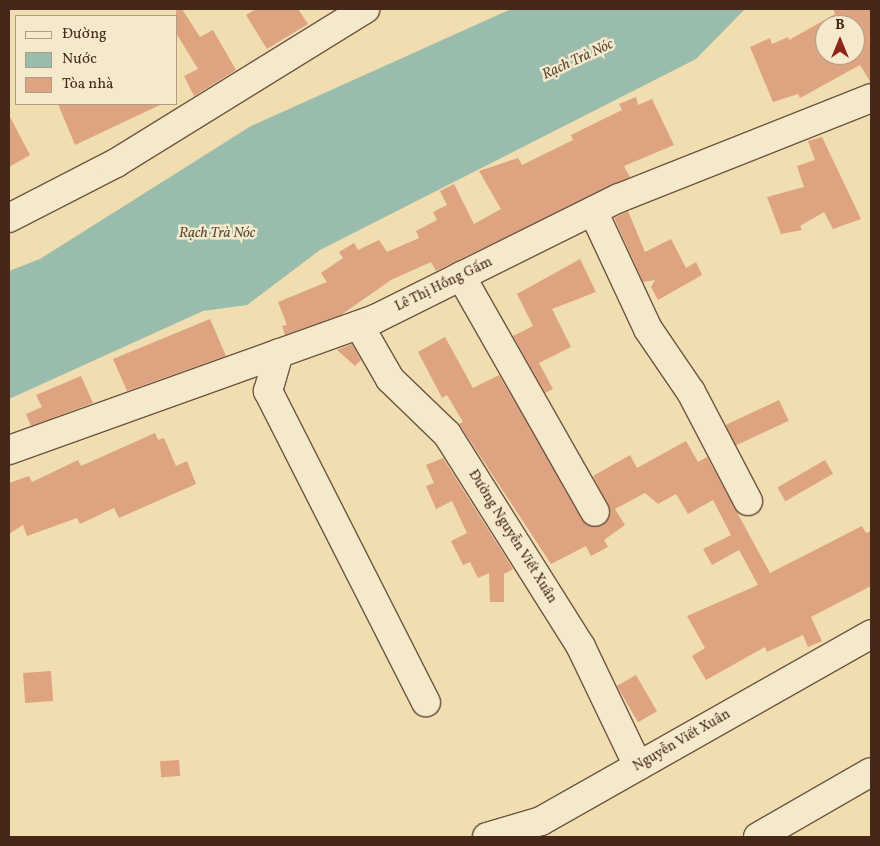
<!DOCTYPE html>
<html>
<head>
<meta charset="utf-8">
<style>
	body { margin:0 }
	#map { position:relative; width:880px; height:846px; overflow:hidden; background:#f0ddb0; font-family:Vollkorn,serif }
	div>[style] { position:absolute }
	.water>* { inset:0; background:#9abcac }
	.building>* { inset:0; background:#dea481; transform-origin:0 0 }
	.roads { filter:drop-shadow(1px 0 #705540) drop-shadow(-1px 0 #705540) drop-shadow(0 1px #705540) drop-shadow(0 -1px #705540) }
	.minor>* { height:28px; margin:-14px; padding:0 14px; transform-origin:14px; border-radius:14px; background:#f5e9cc }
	span { translate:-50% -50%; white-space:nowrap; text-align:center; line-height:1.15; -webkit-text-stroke:5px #f5e9cc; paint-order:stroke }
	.street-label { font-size:14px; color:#46281b }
	.water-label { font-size:15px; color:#5b4d3f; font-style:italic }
	.frame { position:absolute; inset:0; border:10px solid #46281b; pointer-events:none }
	.legend { position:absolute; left:15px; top:15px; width:162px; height:90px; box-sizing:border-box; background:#f5e9cc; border:1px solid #af9c85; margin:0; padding:6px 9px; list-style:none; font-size:15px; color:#46281b }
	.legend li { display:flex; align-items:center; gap:10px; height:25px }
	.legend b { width:25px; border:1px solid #af9c85 }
	.north { position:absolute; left:815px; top:15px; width:50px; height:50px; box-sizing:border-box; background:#f5e9cc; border:1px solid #af9c85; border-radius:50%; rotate:0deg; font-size:14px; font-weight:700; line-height:20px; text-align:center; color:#46281b }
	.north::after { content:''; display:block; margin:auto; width:18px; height:22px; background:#8f2418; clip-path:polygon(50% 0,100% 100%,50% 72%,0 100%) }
</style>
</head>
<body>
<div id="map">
	<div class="water">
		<div style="clip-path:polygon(511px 9px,745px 9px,696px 59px,320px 250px,247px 305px,203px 311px,9px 399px,9px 271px,40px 259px,251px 126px)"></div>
	</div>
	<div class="building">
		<div style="clip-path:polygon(176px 9px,182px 9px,200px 37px,213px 30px,236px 70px,194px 96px,184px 76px,198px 69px,176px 33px)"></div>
		<div style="clip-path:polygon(256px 9px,298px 9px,308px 24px,267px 49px,246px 15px)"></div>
		<div style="clip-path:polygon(evenodd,833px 9px,871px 9px,871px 83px,860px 65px,800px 98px,798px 94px,773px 102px,750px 47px,770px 38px,772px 44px,788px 37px,789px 40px,835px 14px,833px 9px,825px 25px,855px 25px,855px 55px,825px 55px,825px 25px)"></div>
		<div style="clip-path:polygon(636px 97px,638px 105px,652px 99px,674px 145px,624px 166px,630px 177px,436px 271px,431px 262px,391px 280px,341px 315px,285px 335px,282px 326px,287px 325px,278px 302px,327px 282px,321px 273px,343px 258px,339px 252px,354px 243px,358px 250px,379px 240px,387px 252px,419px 238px,416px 231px,437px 220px,433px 212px,447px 205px,440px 191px,454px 184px,474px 224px,501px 209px,479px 171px,518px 158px,522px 165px,573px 140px,571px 135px,622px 110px,619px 104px)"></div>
		<div style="clip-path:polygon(58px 104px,162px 104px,75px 145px)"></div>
		<div style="clip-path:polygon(9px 115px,30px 155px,9px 167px)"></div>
		<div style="clip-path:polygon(822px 137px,861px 219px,833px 229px,824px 212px,800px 226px,802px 230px,781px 234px,767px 197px,804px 187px,797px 166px,815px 160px,808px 141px)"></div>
		<div style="clip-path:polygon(628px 211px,645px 252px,671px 239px,686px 268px,696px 262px,702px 275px,658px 300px,651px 287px,655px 280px,643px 282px,614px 218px)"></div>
		<div style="clip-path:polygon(580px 259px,596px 292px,552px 309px,571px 347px,539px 363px,553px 389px,545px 393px,513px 336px,533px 326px,517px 294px)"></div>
		<div style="clip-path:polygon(210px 319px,226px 356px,127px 391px,113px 359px)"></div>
		<div style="clip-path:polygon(445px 337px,473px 388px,499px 375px,587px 525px,602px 526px,611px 513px,593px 476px,630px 455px,637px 468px,686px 441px,698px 462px,707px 457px,770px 573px,862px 526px,866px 533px,871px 531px,871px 586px,811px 617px,822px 641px,808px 647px,803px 635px,767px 652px,765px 647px,706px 680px,692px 656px,705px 648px,687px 616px,758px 585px,739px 550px,712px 565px,703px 549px,731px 535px,713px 500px,688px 514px,676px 494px,658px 504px,645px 493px,615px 509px,625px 525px,604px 540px,608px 547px,591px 556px,586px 546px,551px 564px,459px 424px,463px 422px,447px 395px,442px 398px,418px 352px)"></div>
		<div style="clip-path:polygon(352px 344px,361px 360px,355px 366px,337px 350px)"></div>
		<div style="clip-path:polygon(81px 376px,93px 403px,31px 426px,26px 414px,42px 407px,36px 395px)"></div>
		<div style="left:779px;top:400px;width:23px;height:59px;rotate:65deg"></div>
		<div style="clip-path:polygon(155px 433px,158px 440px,164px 438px,176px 466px,187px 461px,196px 484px,119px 518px,114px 508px,80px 524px,77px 518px,27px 536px,23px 525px,9px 534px,9px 483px,29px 476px,32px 482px,78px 460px,81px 466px)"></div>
		<div style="clip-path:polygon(443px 458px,513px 569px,504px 574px,504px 602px,490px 602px,489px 573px,478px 578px,470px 562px,463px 565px,451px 541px,467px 533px,452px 501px,436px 509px,426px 486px,434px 483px,426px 465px)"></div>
		<div style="left:825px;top:460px;width:16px;height:55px;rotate:60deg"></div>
		<div style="left:51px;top:671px;width:30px;height:28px;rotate:86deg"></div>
		<div style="left:636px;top:675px;width:42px;height:22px;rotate:60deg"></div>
		<div style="left:179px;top:760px;width:16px;height:19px;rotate:86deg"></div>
	</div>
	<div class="roads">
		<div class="minor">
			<div style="left:593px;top:211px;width:130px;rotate:65deg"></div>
			<div style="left:648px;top:329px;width:76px;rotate:55.7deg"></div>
			<div style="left:691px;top:392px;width:123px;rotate:62.4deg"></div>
			<div style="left:9px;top:218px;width:120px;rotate:-27.2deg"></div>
			<div style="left:116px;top:163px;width:293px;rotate:-31.7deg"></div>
			<div style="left:461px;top:276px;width:271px;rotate:60.4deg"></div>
			<div style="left:359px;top:325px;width:62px;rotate:60.1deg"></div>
			<div style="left:390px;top:379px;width:79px;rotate:44deg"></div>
			<div style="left:447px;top:434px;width:252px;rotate:57.8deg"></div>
			<div style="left:581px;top:647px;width:132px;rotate:64.4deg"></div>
			<div style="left:279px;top:353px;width:40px;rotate:106deg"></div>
			<div style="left:268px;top:391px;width:349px;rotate:63.1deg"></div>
			<div style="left:9px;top:450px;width:389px;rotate:-19.7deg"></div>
			<div style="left:375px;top:319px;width:272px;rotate:-26.4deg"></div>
			<div style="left:619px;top:198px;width:271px;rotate:-21.6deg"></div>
			<div style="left:487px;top:837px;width:56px;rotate:-16.5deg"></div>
			<div style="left:541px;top:821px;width:379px;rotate:-29.5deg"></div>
			<div style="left:758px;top:837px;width:130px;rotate:-29.9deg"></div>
		</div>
	</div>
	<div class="street-label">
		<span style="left:444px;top:285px;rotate:-26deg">Lê Thị Hồng Gấm</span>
		<span style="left:512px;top:537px;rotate:58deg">Đường Nguyễn Viết Xuân</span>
		<span style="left:682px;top:741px;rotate:-30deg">Nguyễn Viết Xuân</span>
	</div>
	<div class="water-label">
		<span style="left:578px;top:60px;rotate:-25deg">Rạch Trà Nóc</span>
		<span style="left:217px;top:234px">Rạch Trà Nóc</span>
	</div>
	<div class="frame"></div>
	<ul class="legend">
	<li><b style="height:6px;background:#f5e9cc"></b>Đường</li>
	<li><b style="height:14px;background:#9abcac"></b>Nước</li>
	<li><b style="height:14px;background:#dea481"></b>Tòa nhà</li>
	</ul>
	<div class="north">B</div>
</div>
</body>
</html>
